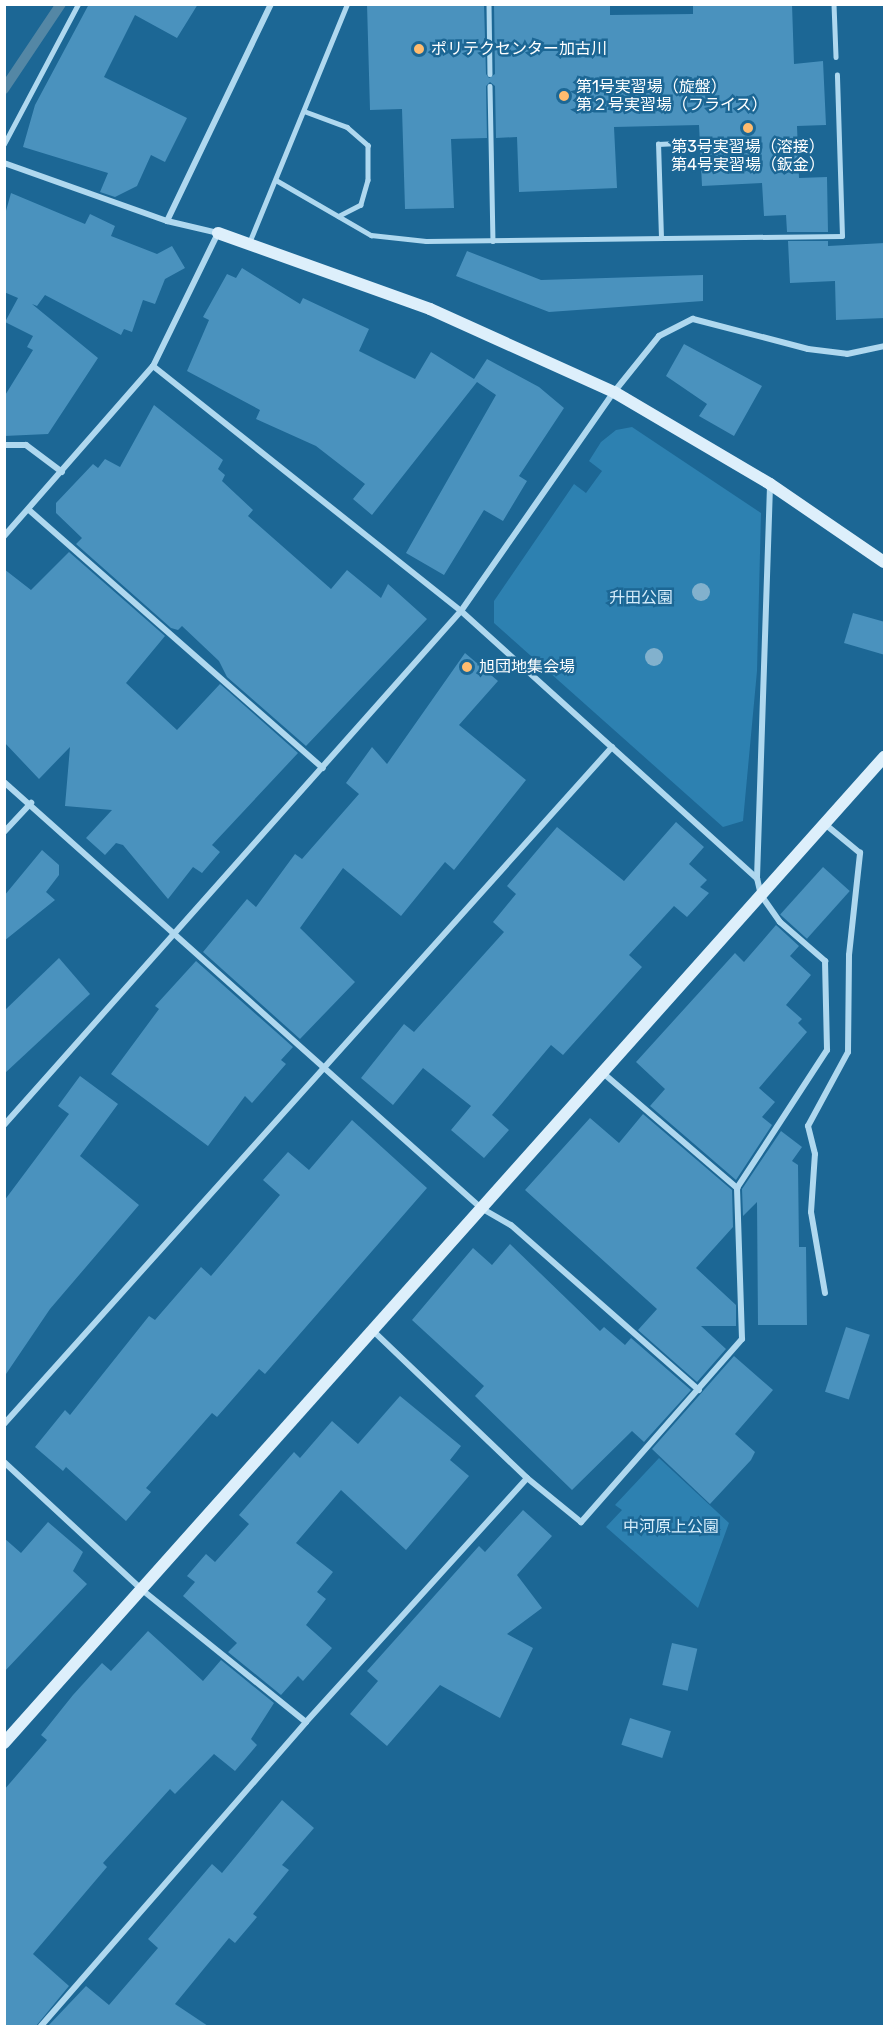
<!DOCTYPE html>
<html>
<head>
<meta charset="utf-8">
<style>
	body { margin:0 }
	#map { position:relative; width:889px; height:2031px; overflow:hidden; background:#1c6795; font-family:Rubik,"Noto Sans JP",sans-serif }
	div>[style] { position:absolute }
	.green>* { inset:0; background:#2d81b1 }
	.stream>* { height:10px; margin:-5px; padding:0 5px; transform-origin:5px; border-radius:5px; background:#5487a5 }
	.building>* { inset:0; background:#4a92be; transform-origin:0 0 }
	.lane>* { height:4.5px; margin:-2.25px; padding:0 2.25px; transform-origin:2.25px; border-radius:2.25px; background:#afd8ef }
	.street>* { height:6px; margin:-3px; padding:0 3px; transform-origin:3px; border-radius:3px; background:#afd8ef }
	.secondary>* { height:12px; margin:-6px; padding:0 6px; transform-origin:6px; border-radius:6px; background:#ddeffb }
	.trees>* { width:18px; height:18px; margin:-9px; border-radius:50%; background:#82b1cd }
	.dots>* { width:16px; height:16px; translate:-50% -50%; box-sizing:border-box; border:3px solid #1c6795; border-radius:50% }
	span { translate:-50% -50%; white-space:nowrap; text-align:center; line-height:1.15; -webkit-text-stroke:5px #1c6795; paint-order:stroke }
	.poi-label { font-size:16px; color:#fff }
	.left { translate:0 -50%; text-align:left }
	.park-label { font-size:16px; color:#d6edfb }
	.frame { position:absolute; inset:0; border:6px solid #fff; pointer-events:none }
</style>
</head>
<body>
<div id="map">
	<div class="green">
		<div style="clip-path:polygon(632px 427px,761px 513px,757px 671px,743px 821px,723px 827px,494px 623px,494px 601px,574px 484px,586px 493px,602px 471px,589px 461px,601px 442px,616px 430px)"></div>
		<div style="clip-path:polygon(659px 1458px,729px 1523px,698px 1608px,606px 1527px,622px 1510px,615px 1505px)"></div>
	</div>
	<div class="stream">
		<div style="left:4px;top:89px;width:102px;rotate:-56.2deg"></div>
	</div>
	<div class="building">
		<div style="clip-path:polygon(89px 4px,198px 4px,177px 38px,135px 15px,104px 77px,187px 118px,165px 162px,151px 155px,137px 186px,115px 197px,100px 192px,108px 173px,23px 147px,35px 105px)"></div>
		<div style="clip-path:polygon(367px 4px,484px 4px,486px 74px,489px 78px,495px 74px,494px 4px,610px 4px,610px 15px,693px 14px,693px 4px,792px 4px,794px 64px,823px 61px,826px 125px,797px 126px,799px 178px,827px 177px,828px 232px,787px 232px,786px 215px,764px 216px,762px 183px,702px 186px,699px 125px,614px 127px,617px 188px,519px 192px,517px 137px,496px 138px,495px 86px,490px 82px,486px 86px,487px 138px,451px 139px,454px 208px,405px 209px,402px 109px,370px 110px)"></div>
		<div style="clip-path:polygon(11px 193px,85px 224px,90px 214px,115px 226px,111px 236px,157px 254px,172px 246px,185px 268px,165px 279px,155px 304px,143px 300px,132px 332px,124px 329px,121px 335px,45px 295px,37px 306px,32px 304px,98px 358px,48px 434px,4px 436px,4px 397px,33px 350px,27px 347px,33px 336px,5px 322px,18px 298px,4px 292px,4px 218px)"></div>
		<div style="clip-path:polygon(788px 241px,828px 241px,828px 246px,885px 243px,885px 318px,836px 320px,835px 281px,790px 283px)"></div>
		<div style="clip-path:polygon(467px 251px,541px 280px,703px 275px,703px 301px,549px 312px,456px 276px)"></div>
		<div style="clip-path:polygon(242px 268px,300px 304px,303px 298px,369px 329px,359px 351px,415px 379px,431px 352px,474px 379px,487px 359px,539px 387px,564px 408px,519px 476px,527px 481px,503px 521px,484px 510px,444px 575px,406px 553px,496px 395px,477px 382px,372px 515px,353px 499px,365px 484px,316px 446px,256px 419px,260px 410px,187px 371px,209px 320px,203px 317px,227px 274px,236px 278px)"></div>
		<div style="clip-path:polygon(684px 344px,762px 386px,734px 436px,699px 416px,707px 404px,666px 376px)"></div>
		<div style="clip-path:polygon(154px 405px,223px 460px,218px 469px,225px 475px,222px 481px,253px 510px,248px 516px,331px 589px,347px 570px,381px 598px,388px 584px,427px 619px,306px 746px,227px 677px,219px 661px,182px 626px,178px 630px,171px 628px,76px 544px,82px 538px,56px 513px,56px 503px,93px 464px,98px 468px,105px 459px,120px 467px)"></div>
		<div style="clip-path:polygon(69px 552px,165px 636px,126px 683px,177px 730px,220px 684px,298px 753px,212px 845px,220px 852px,202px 873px,193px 867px,168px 899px,123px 845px,116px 843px,105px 855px,86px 838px,112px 810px,65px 806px,70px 747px,39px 779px,4px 742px,4px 569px,31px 590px)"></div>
		<div style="clip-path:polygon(853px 613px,885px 622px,885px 655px,844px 643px)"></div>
		<div style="clip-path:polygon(465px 653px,498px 681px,459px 725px,526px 780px,454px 870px,445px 862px,401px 916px,343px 868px,300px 928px,355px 982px,300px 1039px,203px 952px,247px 899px,256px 907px,295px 854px,302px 859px,359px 794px,346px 783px,372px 747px,387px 764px)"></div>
		<div style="clip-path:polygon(676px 822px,704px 847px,689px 864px,707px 880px,700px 887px,709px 893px,687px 917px,674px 906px,629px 955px,642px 967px,563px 1055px,551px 1045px,492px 1115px,509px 1130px,484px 1158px,451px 1130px,471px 1106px,423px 1068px,393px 1105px,361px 1078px,404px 1024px,414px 1032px,504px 932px,493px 922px,516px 894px,507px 886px,557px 827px,624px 881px)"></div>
		<div style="clip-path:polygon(42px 850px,59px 865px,59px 875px,46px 892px,55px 900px,4px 941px,4px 896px)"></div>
		<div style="left:823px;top:867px;width:36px;height:64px;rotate:42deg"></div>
		<div style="clip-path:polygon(776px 925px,799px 946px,790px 956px,811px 975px,786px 1005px,802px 1019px,798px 1023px,807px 1032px,759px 1088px,775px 1102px,762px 1117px,772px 1125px,736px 1180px,650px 1106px,665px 1089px,636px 1062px,735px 953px,744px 962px)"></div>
		<div style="clip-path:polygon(59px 958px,90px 994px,4px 1074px,4px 1011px)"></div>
		<div style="clip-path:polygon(196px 961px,293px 1047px,281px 1060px,286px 1064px,252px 1103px,245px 1096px,208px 1146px,111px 1074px,159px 1009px,155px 1006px)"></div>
		<div style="clip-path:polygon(80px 1076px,118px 1104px,80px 1156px,139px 1205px,50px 1309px,4px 1377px,4px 1201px,69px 1114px,58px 1106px)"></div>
		<div style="clip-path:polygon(643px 1114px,732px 1190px,733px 1227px,696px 1268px,736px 1305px,736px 1326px,701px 1326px,726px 1349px,697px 1382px,638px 1330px,657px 1309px,525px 1190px,590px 1118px,619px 1143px)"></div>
		<div style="clip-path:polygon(352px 1120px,427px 1188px,265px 1374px,259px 1369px,217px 1417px,212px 1413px,146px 1488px,151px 1492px,126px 1521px,66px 1467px,63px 1471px,35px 1447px,65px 1410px,70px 1415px,149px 1316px,155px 1320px,201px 1267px,211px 1276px,280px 1195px,263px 1180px,288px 1152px,309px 1170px)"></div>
		<div style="clip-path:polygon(781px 1131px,802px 1147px,792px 1161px,798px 1165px,799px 1247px,806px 1247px,807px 1325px,758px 1325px,757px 1202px,743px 1216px,742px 1189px)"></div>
		<div style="clip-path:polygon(510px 1244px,600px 1331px,604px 1327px,625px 1345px,631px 1338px,691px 1390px,644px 1442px,632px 1431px,572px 1490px,475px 1396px,484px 1386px,412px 1320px,473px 1248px,492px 1265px)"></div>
		<div style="left:846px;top:1327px;width:25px;height:68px;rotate:18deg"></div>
		<div style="clip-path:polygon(734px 1356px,773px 1390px,735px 1434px,755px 1452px,751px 1460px,710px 1504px,652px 1449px)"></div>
		<div style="clip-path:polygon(400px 1396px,461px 1446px,450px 1460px,469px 1476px,406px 1550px,341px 1490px,296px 1543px,333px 1572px,317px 1592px,326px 1599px,306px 1625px,332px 1648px,303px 1681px,298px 1676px,281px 1695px,228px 1652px,237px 1643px,183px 1596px,195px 1582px,187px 1576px,206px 1554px,215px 1562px,249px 1524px,239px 1515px,294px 1452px,300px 1458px,332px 1421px,358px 1444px)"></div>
		<div style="clip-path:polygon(523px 1510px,552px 1536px,517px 1575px,542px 1608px,507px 1634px,533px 1648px,500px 1718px,440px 1685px,387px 1746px,350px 1714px,378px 1681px,367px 1671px,479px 1546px,485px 1552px)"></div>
		<div style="clip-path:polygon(48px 1522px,83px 1552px,73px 1571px,87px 1584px,4px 1672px,4px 1538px,21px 1553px)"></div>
		<div style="clip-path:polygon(148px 1631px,203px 1681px,221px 1660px,274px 1703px,251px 1739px,257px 1745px,235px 1771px,214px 1754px,175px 1794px,170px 1789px,103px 1863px,107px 1867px,33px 1954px,69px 1986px,36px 2026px,4px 2026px,4px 1790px,47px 1740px,41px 1735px,73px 1695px,102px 1663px,111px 1671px)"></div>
		<div style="left:672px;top:1643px;width:26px;height:43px;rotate:13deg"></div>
		<div style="left:630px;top:1718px;width:43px;height:28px;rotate:18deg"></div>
		<div style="clip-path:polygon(282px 1800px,314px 1828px,282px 1865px,289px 1870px,253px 1914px,257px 1917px,235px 1943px,229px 1938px,175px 2004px,208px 2026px,48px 2026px,86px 1986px,109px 2005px,158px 1948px,148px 1939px,212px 1864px,222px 1873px)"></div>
	</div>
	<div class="lane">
		<div style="left:489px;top:4px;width:70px;rotate:89.2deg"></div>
		<div style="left:834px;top:4px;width:53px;rotate:87.8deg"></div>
		<div style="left:490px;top:86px;width:155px;rotate:88.9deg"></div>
		<div style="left:304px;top:111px;width:46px;rotate:20.4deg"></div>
		<div style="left:347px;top:127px;width:28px;rotate:41deg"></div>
		<div style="left:368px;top:145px;width:35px;rotate:90deg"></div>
		<div style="left:368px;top:180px;width:26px;rotate:106deg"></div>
		<div style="left:361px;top:205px;width:25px;rotate:153deg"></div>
		<div style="left:4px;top:144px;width:158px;rotate:-62.1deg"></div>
		<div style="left:276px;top:180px;width:110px;rotate:30.1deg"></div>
		<div style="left:371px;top:235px;width:55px;rotate:6.2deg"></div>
		<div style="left:426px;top:241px;width:416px;rotate:-0.7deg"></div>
		<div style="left:842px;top:236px;width:161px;rotate:-91.8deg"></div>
		<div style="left:661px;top:238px;width:94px;rotate:-91.8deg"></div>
		<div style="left:658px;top:144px;width:35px;rotate:-3deg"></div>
		<div style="left:249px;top:243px;width:258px;rotate:-67.7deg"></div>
	</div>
	<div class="street">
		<div style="left:4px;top:163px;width:173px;rotate:19.6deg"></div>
		<div style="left:167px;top:221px;width:52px;rotate:13.2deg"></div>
		<div style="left:218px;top:233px;width:148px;rotate:116deg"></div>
		<div style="left:153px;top:366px;width:226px;rotate:131.2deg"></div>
		<div style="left:167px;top:221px;width:241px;rotate:-64.4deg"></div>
		<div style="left:153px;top:366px;width:394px;rotate:38.5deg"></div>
		<div style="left:461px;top:611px;width:399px;rotate:42.1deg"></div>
		<div style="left:757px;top:878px;width:17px;rotate:77deg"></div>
		<div style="left:761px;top:895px;width:33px;rotate:55deg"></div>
		<div style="left:780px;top:922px;width:60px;rotate:40.9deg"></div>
		<div style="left:825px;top:961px;width:89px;rotate:88.7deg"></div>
		<div style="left:827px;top:1050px;width:165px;rotate:123.1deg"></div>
		<div style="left:737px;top:1188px;width:151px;rotate:88.1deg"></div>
		<div style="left:742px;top:1339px;width:244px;rotate:131.3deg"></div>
		<div style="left:581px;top:1522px;width:70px;rotate:-140.8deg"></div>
		<div style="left:527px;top:1478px;width:214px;rotate:-136.3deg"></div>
		<div style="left:4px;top:445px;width:22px"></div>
		<div style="left:26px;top:445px;width:45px;rotate:36.9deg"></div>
		<div style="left:29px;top:510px;width:391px;rotate:41.3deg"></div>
		<div style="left:4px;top:782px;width:640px;rotate:41.77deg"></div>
		<div style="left:481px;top:1208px;width:34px;rotate:30deg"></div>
		<div style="left:511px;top:1225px;width:250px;rotate:41.3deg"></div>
		<div style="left:4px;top:832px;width:40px;rotate:-47deg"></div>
		<div style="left:757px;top:878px;width:392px;rotate:-88.1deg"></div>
		<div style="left:603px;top:1073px;width:177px;rotate:40.6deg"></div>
		<div style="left:4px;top:1125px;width:688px;rotate:-48.36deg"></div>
		<div style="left:461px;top:611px;width:267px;rotate:-55.1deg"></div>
		<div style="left:614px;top:392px;width:72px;rotate:-51.2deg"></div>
		<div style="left:659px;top:336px;width:38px;rotate:-27deg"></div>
		<div style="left:693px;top:319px;width:119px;rotate:14.6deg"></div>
		<div style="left:808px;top:349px;width:39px;rotate:7deg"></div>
		<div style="left:847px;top:354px;width:38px;rotate:-12deg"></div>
		<div style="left:825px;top:1293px;width:82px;rotate:-99.8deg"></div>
		<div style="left:811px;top:1212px;width:58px;rotate:-86.1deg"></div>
		<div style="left:815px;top:1154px;width:29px;rotate:-104deg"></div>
		<div style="left:808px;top:1126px;width:84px;rotate:-61.6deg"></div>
		<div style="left:848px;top:1052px;width:97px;rotate:-89.4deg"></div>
		<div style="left:849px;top:955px;width:103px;rotate:-83.8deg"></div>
		<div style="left:860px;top:853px;width:45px;rotate:-140.4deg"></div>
		<div style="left:4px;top:1424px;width:910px;rotate:-48.07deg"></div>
		<div style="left:4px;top:1462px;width:187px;rotate:42.8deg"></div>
		<div style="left:141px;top:1589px;width:212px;rotate:38.9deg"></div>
		<div style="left:41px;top:2026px;width:403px;rotate:-48.9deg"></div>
		<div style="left:306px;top:1722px;width:329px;rotate:-47.8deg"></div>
	</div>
	<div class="secondary">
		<div style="left:218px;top:233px;width:225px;rotate:19.7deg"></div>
		<div style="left:430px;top:309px;width:202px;rotate:24.3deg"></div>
		<div style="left:614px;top:392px;width:181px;rotate:30.5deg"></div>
		<div style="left:770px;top:484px;width:138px;rotate:34.4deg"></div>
		<div style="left:4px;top:1743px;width:1322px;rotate:-48.25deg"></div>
	</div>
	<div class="trees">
		<div style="left:701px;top:592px"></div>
		<div style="left:654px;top:657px"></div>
	</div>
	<div class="dots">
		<div style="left:419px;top:49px;background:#ffbb6e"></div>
		<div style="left:564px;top:96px;background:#ffbb6e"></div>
		<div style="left:748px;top:128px;background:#ffbb6e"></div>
		<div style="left:467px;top:667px;background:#ffbb6e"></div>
	</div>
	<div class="poi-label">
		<span class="left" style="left:431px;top:49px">ポリテクセンター加古川</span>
		<span class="left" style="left:576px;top:96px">第1号実習場（旋盤）<br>第２号実習場（フライス）</span>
		<span style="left:748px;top:156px">第3号実習場（溶接）<br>第4号実習場（鈑金）</span>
		<span class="left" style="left:479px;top:667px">旭団地集会場</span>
	</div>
	<div class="park-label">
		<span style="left:641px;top:598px">升田公園</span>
		<span style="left:671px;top:1527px">中河原上公園</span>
	</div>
	<div class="frame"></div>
</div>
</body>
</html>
